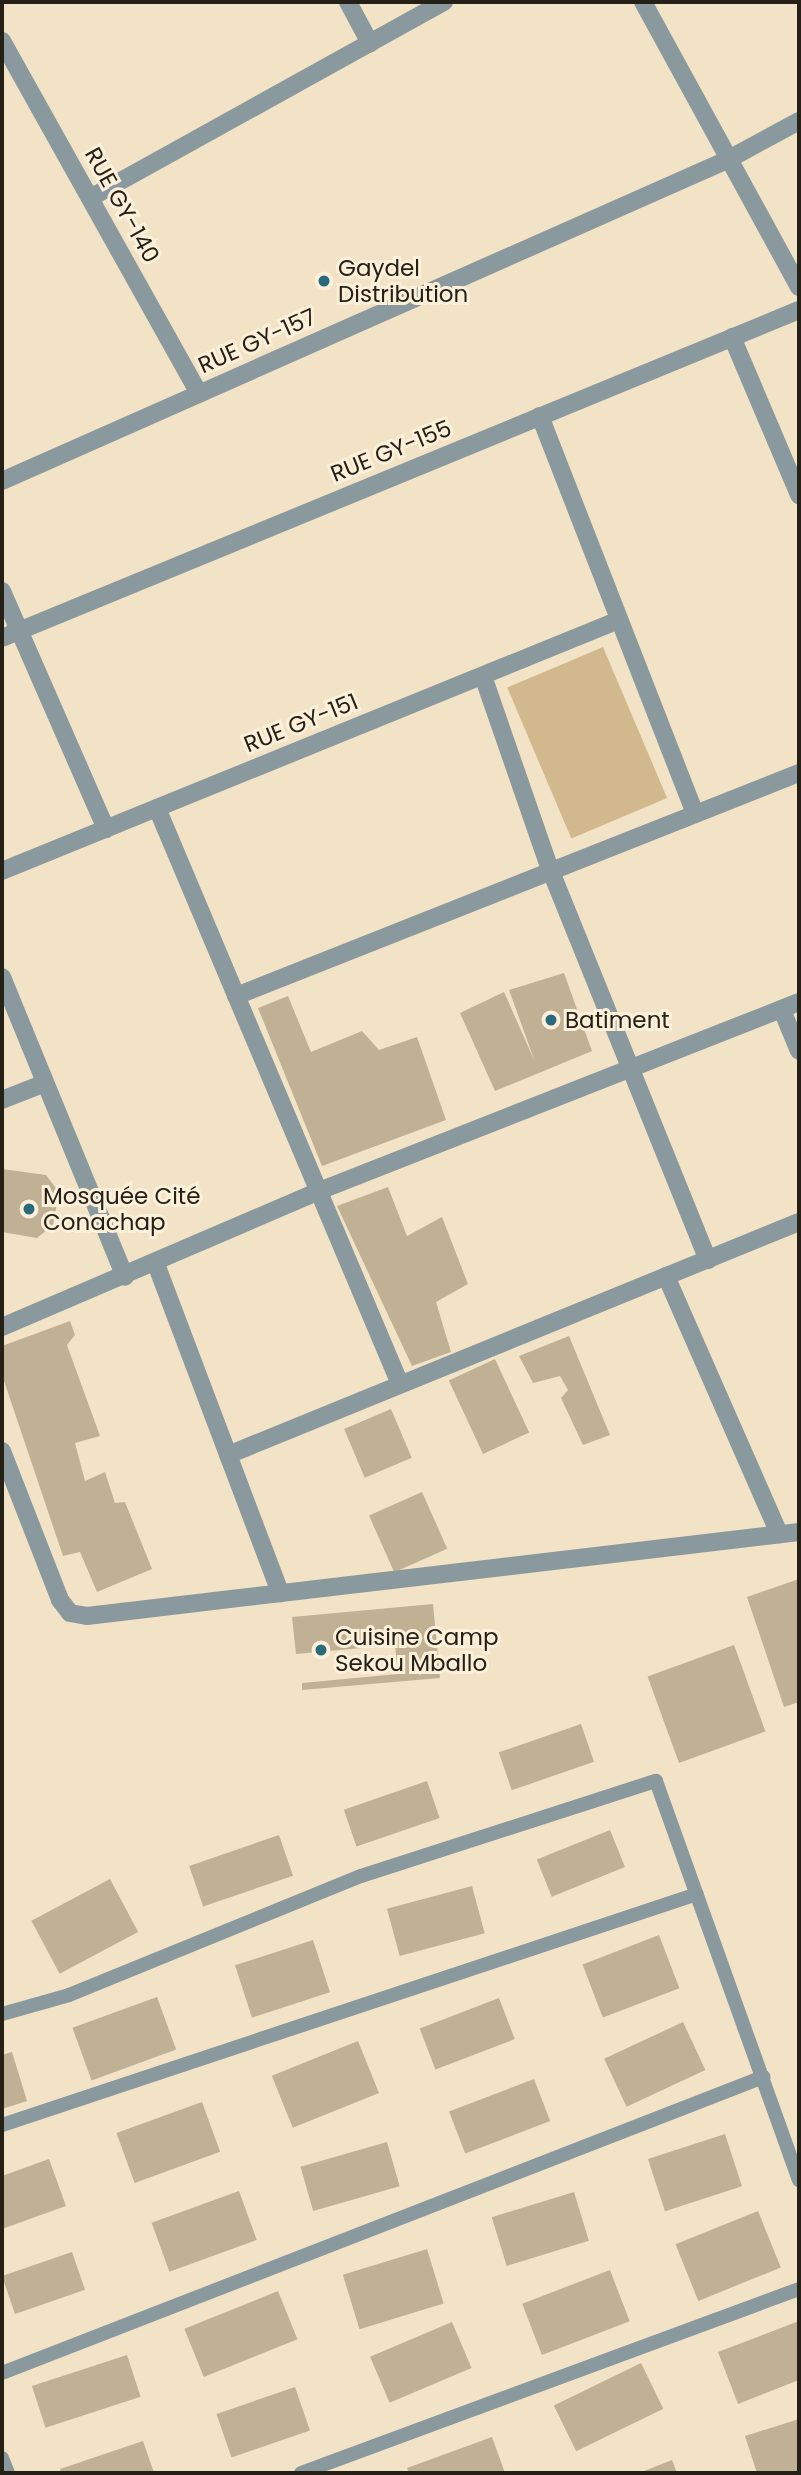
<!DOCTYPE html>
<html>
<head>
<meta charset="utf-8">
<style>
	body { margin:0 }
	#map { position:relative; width:801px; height:2475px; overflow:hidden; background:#f2e3c6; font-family:Poppins,sans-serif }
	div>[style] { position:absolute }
	.green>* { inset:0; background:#d1b98d; transform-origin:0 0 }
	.building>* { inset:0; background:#c0b195; transform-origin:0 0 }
	.lane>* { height:14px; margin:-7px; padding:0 7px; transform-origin:7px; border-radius:7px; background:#8a999e }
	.street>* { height:18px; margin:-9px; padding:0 9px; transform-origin:9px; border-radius:9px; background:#8a999e }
	.dots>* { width:19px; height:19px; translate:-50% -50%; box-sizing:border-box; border:4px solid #fdf0da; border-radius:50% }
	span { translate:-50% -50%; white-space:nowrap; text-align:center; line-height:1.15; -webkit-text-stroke:6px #fdf0da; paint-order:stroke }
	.street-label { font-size:23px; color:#262116 }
	.poi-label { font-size:23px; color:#262116 }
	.left { translate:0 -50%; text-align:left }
	.frame { position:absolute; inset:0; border:4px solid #262116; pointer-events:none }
</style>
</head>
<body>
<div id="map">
	<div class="green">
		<div style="left:603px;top:647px;width:164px;height:104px;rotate:67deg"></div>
	</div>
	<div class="building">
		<div style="clip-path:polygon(564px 973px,592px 1051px,495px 1091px,460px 1013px,504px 992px,535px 1062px,509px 990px)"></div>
		<div style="clip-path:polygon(288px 996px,311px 1052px,362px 1031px,379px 1050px,417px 1037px,446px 1120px,322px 1166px,258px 1008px)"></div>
		<div style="clip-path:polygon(2px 1169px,46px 1175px,59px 1192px,53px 1225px,37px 1238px,2px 1232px)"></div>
		<div style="clip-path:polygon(388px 1187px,407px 1236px,442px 1217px,468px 1284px,436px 1302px,451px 1352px,412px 1366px,337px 1206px)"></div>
		<div style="clip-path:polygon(70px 1321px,75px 1335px,67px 1345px,100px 1436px,75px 1443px,85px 1481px,105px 1472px,115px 1503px,125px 1502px,152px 1569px,97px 1592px,80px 1552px,63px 1556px,2px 1375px,2px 1346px)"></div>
		<div style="clip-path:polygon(569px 1336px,610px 1435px,583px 1445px,561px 1398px,568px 1390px,560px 1376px,533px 1383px,519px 1356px)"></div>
		<div style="left:495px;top:1359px;width:81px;height:51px;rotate:65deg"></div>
		<div style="left:391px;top:1409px;width:53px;height:51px;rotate:67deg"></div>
		<div style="left:422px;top:1492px;width:62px;height:58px;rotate:66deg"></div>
		<div style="clip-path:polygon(799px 1579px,799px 1702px,784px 1707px,747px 1597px)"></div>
		<div style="clip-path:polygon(433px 1604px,440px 1678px,302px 1690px,302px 1683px,398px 1674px,395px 1645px,296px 1654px,292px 1617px)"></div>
		<div style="left:734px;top:1645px;width:92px;height:92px;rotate:70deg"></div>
		<div style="left:581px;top:1724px;width:40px;height:87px;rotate:71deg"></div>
		<div style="left:427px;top:1781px;width:39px;height:88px;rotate:71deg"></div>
		<div style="left:610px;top:1830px;width:40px;height:79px;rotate:68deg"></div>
		<div style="left:279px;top:1835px;width:43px;height:95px;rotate:71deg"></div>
		<div style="left:110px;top:1879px;width:60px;height:89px;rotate:62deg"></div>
		<div style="left:472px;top:1886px;width:49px;height:88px;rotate:75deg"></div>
		<div style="left:659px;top:1935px;width:57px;height:82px;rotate:69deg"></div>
		<div style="left:313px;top:1940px;width:55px;height:82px;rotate:72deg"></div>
		<div style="left:157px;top:1997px;width:56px;height:90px;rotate:70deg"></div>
		<div style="left:499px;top:1998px;width:44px;height:85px;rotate:69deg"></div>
		<div style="left:683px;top:2022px;width:53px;height:87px;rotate:65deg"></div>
		<div style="left:358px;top:2041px;width:56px;height:93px;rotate:68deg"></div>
		<div style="clip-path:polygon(12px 2052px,27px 2101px,2px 2109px,2px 2055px)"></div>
		<div style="left:534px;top:2079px;width:45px;height:91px;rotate:69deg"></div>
		<div style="left:202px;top:2102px;width:53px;height:91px;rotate:70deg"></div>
		<div style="left:725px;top:2134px;width:55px;height:81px;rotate:72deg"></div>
		<div style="left:387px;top:2142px;width:46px;height:90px;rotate:74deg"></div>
		<div style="clip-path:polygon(49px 2159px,66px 2206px,2px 2229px,2px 2176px)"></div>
		<div style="left:239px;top:2191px;width:52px;height:93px;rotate:70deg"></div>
		<div style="left:574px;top:2192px;width:51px;height:86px;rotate:73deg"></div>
		<div style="left:758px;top:2211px;width:61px;height:89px;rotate:68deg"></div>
		<div style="left:427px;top:2249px;width:57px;height:88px;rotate:73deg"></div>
		<div style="left:72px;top:2252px;width:40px;height:74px;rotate:71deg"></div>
		<div style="left:610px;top:2270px;width:55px;height:94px;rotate:69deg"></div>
		<div style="left:278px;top:2291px;width:52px;height:101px;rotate:68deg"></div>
		<div style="clip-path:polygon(799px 2321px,799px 2380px,738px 2404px,718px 2352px)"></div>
		<div style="left:452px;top:2322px;width:50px;height:89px;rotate:67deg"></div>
		<div style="left:127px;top:2355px;width:44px;height:100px;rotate:72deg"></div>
		<div style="left:641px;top:2363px;width:51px;height:97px;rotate:64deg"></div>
		<div style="left:295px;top:2387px;width:46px;height:83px;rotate:71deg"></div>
		<div style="clip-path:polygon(799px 2419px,799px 2472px,757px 2473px,745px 2436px)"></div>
		<div style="clip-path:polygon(492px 2437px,505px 2473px,409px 2473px,407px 2468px)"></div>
		<div style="clip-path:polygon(143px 2441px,154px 2473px,61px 2473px,60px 2469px)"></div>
		<div style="clip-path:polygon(672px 2460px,677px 2473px,639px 2473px)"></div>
	</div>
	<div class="lane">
		<div style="left:2px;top:2014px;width:70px;rotate:-15.8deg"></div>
		<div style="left:69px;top:1995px;width:315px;rotate:-22.2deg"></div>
		<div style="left:361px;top:1876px;width:310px;rotate:-17.9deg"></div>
		<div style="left:656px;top:1781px;width:424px;rotate:70.3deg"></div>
		<div style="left:2px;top:2125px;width:732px;rotate:-18.39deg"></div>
		<div style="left:2px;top:2373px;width:817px;rotate:-21.25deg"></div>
		<div style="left:2px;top:2458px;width:16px;rotate:68deg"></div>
		<div style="left:301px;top:2473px;width:531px;rotate:-20.28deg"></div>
	</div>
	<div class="street">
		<div style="left:348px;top:2px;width:47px;rotate:61.8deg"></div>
		<div style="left:643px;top:2px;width:325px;rotate:61.3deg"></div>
		<div style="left:2px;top:41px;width:404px;rotate:60.8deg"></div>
		<div style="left:90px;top:198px;width:405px;rotate:-29deg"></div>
		<div style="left:732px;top:337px;width:172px;rotate:67deg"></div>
		<div style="left:540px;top:416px;width:427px;rotate:68.7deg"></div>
		<div style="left:2px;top:481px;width:793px;rotate:-23.88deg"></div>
		<div style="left:727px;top:160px;width:82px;rotate:-28.4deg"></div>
		<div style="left:2px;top:591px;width:260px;rotate:66.4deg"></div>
		<div style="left:2px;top:638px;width:862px;rotate:-22.37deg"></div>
		<div style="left:483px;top:676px;width:204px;rotate:70.9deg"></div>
		<div style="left:550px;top:869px;width:422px;rotate:68deg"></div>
		<div style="left:157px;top:808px;width:625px;rotate:67.13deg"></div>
		<div style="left:2px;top:871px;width:666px;rotate:-22.14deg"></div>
		<div style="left:2px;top:977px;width:324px;rotate:67.7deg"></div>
		<div style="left:236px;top:996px;width:606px;rotate:-21.61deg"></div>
		<div style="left:782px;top:1010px;width:44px;rotate:67.5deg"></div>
		<div style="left:2px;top:1100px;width:46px;rotate:-21.6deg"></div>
		<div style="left:156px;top:1264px;width:352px;rotate:69.3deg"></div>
		<div style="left:666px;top:1276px;width:282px;rotate:66.3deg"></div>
		<div style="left:2px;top:1327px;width:345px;rotate:-23.2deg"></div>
		<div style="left:319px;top:1191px;width:516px;rotate:-21.49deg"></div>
		<div style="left:2px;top:1451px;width:160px;rotate:68.7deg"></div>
		<div style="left:60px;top:1600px;width:16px;rotate:52deg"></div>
		<div style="left:70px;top:1613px;width:17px;rotate:10deg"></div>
		<div style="left:87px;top:1616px;width:717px;rotate:-6.73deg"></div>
		<div style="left:228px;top:1455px;width:617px;rotate:-22.2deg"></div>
	</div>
	<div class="dots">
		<div style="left:324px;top:281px;background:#296b7d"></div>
		<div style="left:551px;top:1020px;background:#296b7d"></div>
		<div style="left:29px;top:1209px;background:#296b7d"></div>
		<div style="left:321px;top:1650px;background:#296b7d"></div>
	</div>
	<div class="street-label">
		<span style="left:122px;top:205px;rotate:61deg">RUE GY-140</span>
		<span style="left:257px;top:341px;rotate:-24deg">RUE GY-157</span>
		<span style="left:391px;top:451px;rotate:-22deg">RUE GY-155</span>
		<span style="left:301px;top:723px;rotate:-22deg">RUE GY-151</span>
	</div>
	<div class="poi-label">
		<span class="left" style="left:338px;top:281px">Gaydel<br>Distribution</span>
		<span class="left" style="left:565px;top:1020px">Batiment</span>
		<span class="left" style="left:43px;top:1209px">Mosquée Cité<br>Conachap</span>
		<span class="left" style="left:335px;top:1650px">Cuisine Camp<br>Sekou Mballo</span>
	</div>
	<div class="frame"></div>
</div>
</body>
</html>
